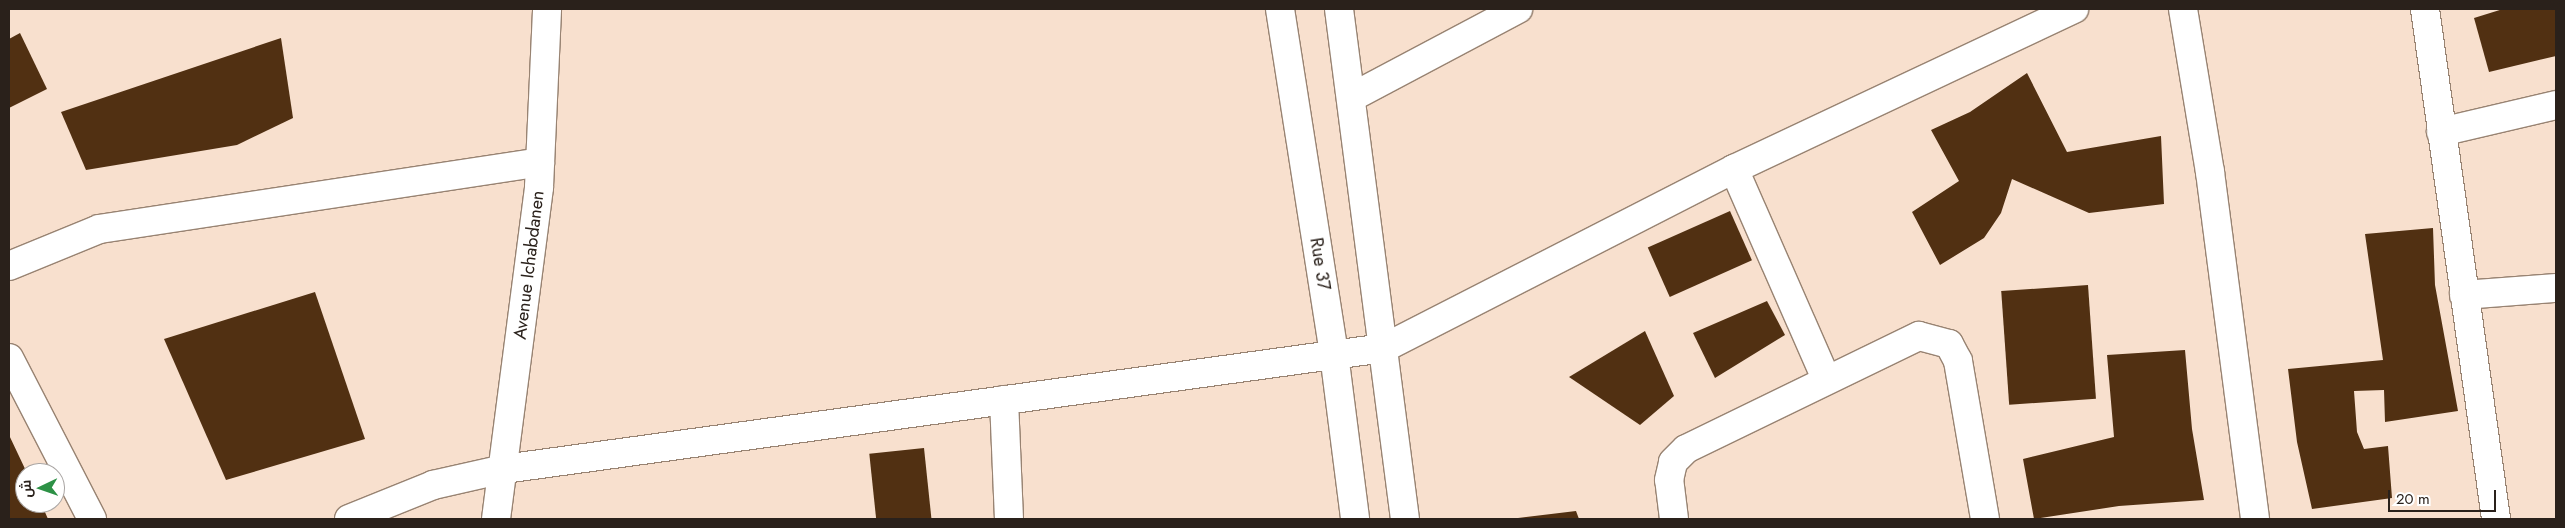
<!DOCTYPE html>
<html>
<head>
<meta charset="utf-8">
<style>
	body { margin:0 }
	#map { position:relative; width:2565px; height:528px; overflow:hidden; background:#f8e0ce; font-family:Jost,Cairo,sans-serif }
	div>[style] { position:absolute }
	.building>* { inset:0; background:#513012; transform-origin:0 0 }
	.roads { filter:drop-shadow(1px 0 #988372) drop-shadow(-1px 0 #988372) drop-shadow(0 1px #988372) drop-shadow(0 -1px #988372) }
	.minor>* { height:28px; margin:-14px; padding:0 14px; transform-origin:14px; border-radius:14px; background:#fff }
	.tertiary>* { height:28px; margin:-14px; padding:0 14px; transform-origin:14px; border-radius:14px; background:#fff }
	span { translate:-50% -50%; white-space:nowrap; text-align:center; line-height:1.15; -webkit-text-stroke:5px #fff; paint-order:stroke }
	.street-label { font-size:18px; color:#2a211b }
	.frame { position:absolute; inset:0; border:10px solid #2a211b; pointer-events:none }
	.north { position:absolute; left:15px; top:463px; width:50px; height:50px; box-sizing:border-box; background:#fff; border:1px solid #aaa6a4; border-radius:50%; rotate:267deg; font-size:14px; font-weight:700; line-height:20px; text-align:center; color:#2a211b }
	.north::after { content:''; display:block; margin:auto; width:18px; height:22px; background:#2d9146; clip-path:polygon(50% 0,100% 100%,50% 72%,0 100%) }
	.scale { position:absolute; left:2388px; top:490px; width:108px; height:22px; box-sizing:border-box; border:2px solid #2a211b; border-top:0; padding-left:6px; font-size:15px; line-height:18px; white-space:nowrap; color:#2a211b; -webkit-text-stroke:4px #fff; paint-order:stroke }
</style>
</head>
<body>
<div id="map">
	<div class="building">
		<div style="clip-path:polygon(2503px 9px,2556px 9px,2556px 56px,2489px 72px,2474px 18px)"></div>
		<div style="clip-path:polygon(20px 33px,47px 89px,9px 108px,9px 39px)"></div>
		<div style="clip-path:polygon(281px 38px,293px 118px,237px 145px,86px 170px,61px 112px)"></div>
		<div style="clip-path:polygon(2027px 73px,2067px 152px,2161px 136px,2164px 204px,2089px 213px,2012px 179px,2001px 213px,1984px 238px,1940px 265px,1912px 212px,1959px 181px,1931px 130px,1970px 112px)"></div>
		<div style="left:1730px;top:211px;width:54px;height:90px;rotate:66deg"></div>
		<div style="clip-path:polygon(2433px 228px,2435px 285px,2458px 411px,2385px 422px,2384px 390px,2354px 391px,2357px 432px,2364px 449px,2388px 446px,2392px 498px,2312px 509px,2297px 442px,2288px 369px,2383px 360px,2365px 234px)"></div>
		<div style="left:2088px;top:285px;width:114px;height:87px;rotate:86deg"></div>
		<div style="clip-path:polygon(315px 292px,365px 439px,226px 480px,164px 339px)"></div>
		<div style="clip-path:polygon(1767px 301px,1785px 335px,1715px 378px,1693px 333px)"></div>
		<div style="clip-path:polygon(1645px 331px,1674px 396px,1640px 425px,1569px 377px)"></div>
		<div style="clip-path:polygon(2185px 350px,2192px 429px,2204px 500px,2119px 506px,2034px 519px,2023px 459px,2114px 437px,2107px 355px)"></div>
		<div style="clip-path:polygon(9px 435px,27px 473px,25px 503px,41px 503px,48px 519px,9px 519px)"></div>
		<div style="left:924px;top:448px;width:71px;height:55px;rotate:84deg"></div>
		<div style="clip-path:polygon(1576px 511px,1579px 519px,1519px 519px,1518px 518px)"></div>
	</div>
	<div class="roads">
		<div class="minor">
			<div style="left:2183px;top:9px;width:165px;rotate:80.6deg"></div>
			<div style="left:2210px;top:172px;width:350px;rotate:82.6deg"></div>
			<div style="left:2425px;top:9px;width:515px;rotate:82.07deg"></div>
			<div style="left:1352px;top:97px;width:188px;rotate:-27.9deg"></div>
			<div style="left:2441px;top:132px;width:118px;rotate:-13.2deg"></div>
			<div style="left:1734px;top:169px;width:229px;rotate:66.3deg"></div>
			<div style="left:9px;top:266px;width:97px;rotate:-22.3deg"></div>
			<div style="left:99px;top:229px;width:446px;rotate:-8.6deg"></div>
			<div style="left:2464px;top:295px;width:92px;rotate:-4.4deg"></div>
			<div style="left:9px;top:358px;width:181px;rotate:62.7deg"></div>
			<div style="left:1004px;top:400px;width:119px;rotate:87.6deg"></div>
			<div style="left:349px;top:519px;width:91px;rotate:-22deg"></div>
			<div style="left:433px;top:485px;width:73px;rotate:-12.7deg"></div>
			<div style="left:504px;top:469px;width:888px;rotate:-7.83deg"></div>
			<div style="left:1384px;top:348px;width:393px;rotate:-27.1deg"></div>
			<div style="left:1734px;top:169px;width:376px;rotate:-25.2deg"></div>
			<div style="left:496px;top:519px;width:335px;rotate:-82.6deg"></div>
			<div style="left:539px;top:187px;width:178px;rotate:-87.4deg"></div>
			<div style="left:1674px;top:519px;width:39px;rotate:-97deg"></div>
			<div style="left:1669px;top:480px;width:18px;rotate:-77deg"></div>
			<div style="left:1673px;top:462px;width:18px;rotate:-45deg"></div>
			<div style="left:1686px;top:449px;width:259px;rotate:-25.9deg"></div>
			<div style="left:1919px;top:336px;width:31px;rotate:15deg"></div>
			<div style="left:1949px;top:344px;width:19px;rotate:62deg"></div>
			<div style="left:1958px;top:361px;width:160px;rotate:80.3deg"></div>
		</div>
		<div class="tertiary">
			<div style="left:1280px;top:9px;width:349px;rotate:81.1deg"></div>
			<div style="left:1334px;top:354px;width:166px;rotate:82.7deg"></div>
			<div style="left:1339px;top:9px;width:514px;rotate:82.63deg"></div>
		</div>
	</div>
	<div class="street-label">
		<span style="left:1320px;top:264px;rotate:81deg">Rue 37</span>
		<span style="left:529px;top:265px;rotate:-83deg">Avenue Ichabdanen</span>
	</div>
	<div class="frame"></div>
	<div class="north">ش</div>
	<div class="scale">20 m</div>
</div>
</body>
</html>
